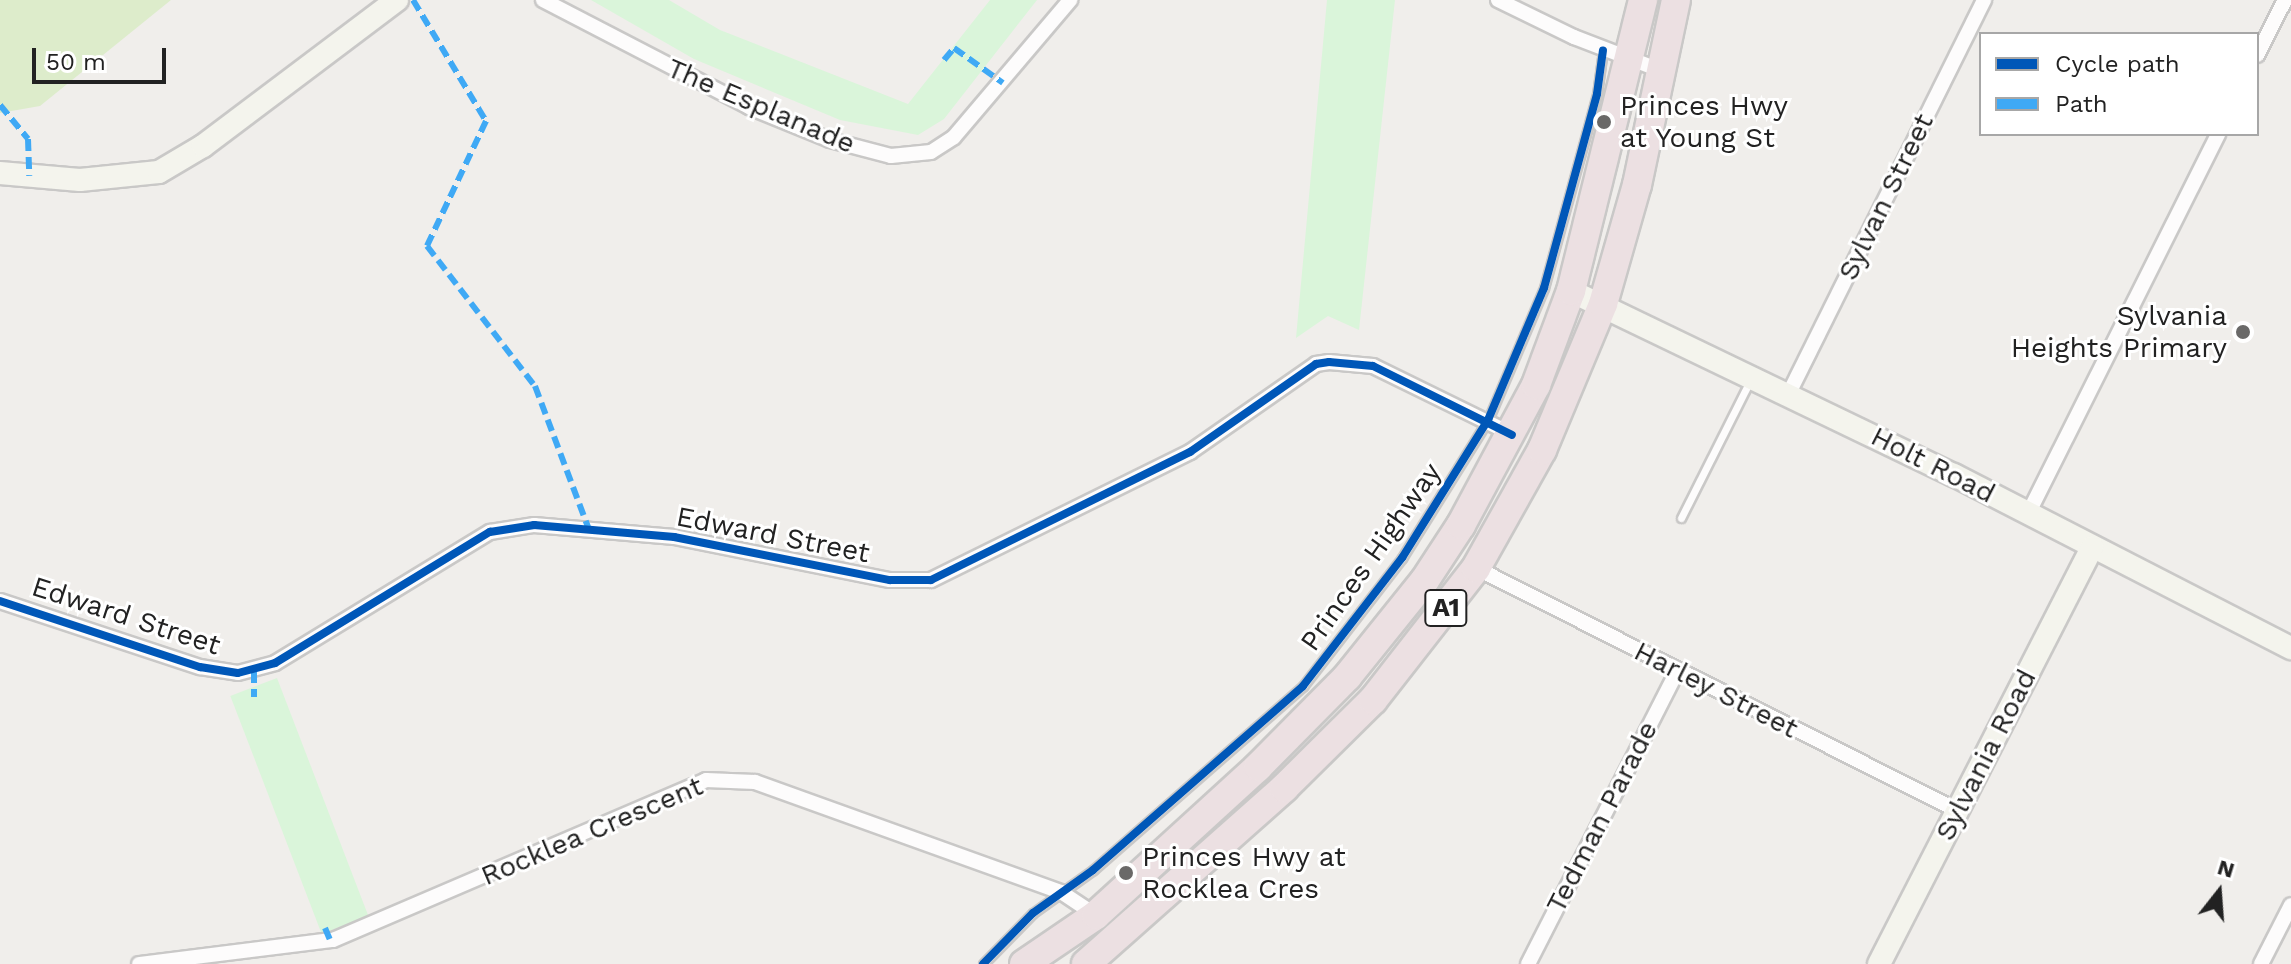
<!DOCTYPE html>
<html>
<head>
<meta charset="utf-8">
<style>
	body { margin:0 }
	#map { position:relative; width:2291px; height:964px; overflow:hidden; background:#f0eeeb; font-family:"Work Sans",sans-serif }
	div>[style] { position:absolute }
	.grass>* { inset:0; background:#ddeccb }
	.park>* { inset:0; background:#daf5da; transform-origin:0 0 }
	.roads { filter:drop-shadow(2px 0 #c9c8c7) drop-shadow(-2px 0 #c9c8c7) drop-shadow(0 2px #c9c8c7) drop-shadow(0 -2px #c9c8c7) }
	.lane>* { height:7px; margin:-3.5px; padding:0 3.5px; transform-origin:3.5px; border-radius:3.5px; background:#fdfcfc }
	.street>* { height:14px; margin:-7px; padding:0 7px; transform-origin:7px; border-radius:7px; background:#fdfcfc }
	.secondary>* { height:22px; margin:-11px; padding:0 11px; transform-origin:11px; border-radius:11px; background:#f4f4ed }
	.highway>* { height:28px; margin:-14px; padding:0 14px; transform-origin:14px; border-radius:14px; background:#ece0e2 }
	.quiet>* { height:6px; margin-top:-3px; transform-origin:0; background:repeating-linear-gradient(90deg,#3fa9f5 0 12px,transparent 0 18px) }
	.cycleway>* { height:8px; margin:-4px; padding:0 4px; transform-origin:4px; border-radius:4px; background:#0057b8 }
	.dots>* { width:22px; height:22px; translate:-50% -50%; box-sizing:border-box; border:4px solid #fff; border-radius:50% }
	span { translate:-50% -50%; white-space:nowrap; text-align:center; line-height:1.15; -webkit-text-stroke:6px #fff; paint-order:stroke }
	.shield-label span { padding:2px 6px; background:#fff; border:2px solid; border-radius:6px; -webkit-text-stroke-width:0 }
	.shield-label { font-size:26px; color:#222; font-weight:700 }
	.street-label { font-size:28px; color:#222 }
	.poi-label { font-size:28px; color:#222 }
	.left { translate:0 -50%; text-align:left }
	.right { translate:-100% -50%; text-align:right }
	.legend { position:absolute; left:1979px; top:32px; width:280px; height:104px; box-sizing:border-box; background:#fff; border:2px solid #a7a7a7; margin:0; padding:10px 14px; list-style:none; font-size:24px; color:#222 }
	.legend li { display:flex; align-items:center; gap:16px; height:40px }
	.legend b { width:40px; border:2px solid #a7a7a7 }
	.north { position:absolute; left:2179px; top:852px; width:80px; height:80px; -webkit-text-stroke:6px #fff; paint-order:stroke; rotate:17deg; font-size:22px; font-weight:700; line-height:32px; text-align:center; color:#222 }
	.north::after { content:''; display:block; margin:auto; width:28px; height:36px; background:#222; clip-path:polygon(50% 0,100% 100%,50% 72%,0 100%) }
	.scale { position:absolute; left:32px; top:48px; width:134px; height:36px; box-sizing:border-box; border:4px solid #222; border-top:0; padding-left:10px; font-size:24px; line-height:28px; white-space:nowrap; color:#222; -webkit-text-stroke:6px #fff; paint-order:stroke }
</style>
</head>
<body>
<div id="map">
	<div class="grass">
		<div style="clip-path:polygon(0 0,171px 0,40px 106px,0 113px)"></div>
	</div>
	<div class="park">
		<div style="clip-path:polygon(591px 0,669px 0,720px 30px,908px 104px,990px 0,1037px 0,944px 119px,918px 135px,840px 120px,694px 59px)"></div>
		<div style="clip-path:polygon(1327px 0,1395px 0,1359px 330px,1328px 316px,1296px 338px)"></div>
		<div style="left:277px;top:678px;width:255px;height:50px;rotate:69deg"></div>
	</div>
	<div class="roads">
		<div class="lane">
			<div style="left:1681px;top:518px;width:153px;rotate:-63.3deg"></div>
			<div style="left:983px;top:964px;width:71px;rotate:-45.6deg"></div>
			<div style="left:1033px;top:913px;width:74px;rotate:-35.6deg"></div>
			<div style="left:1093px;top:870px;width:279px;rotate:-41.2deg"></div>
			<div style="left:1303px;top:686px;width:162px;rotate:-52.3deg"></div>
			<div style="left:1402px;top:558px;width:163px;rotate:-58.1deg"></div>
			<div style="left:1488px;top:420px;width:143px;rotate:-67deg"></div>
			<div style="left:1544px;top:288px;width:201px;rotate:-74.7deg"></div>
			<div style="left:1597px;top:94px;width:44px;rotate:-82.2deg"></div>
		</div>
		<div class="street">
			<div style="left:543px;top:0;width:232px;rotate:27.4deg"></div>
			<div style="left:749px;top:107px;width:87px;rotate:22.2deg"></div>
			<div style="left:830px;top:140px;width:63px;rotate:14.7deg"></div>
			<div style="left:891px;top:156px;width:40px;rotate:-5.7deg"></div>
			<div style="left:931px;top:152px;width:27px;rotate:-33deg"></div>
			<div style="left:954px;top:137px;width:180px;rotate:-49.7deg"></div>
			<div style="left:1498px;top:0;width:85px;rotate:26deg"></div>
			<div style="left:1574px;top:37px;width:94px;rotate:21.1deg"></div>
			<div style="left:2257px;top:55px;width:62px;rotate:-63deg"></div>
			<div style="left:1789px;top:393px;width:439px;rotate:-63.6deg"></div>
			<div style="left:2028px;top:514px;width:425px;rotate:-63.4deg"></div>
			<div style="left:1476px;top:568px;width:540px;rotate:26.75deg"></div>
			<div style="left:0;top:601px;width:211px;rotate:18.3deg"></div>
			<div style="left:200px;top:667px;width:38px;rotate:9deg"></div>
			<div style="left:238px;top:673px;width:38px;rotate:-15deg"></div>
			<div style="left:275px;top:663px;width:252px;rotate:-31.4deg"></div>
			<div style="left:490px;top:532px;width:45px;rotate:-9deg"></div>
			<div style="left:534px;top:525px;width:141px;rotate:4.9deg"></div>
			<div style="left:674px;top:537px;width:220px;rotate:11.3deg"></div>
			<div style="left:890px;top:580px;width:41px"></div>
			<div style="left:931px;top:580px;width:289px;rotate:-26.3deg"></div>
			<div style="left:1190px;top:452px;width:154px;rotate:-34.9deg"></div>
			<div style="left:1316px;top:364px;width:13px;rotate:-9deg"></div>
			<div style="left:1329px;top:362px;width:44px;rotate:5.2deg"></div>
			<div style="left:1373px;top:366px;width:155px;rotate:26.1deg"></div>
			<div style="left:139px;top:964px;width:195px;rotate:-7.1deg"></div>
			<div style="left:333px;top:940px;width:406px;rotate:-23.2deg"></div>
			<div style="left:706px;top:780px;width:49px;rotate:2.3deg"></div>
			<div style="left:755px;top:782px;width:325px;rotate:19.8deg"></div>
			<div style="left:1061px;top:892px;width:43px;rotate:33.7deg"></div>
			<div style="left:1528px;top:964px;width:329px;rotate:-63deg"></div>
			<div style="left:2261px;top:964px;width:66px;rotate:-63deg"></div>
		</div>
		<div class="secondary">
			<div style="left:0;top:173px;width:80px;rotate:5deg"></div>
			<div style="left:80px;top:180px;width:79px;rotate:-5.8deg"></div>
			<div style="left:159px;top:172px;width:51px;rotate:-30.6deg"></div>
			<div style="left:203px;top:146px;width:243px;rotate:-37deg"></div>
			<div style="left:1571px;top:291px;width:425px;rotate:25.7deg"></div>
			<div style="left:1954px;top:475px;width:379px;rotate:27.2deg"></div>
			<div style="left:1879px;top:964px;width:468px;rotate:-62.9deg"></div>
		</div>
		<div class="highway">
			<div style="left:1024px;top:964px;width:87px;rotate:-34.2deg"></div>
			<div style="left:1096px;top:915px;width:219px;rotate:-42.4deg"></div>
			<div style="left:1258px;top:767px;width:127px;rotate:-45.3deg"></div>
			<div style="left:1347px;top:677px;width:124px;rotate:-51.2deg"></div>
			<div style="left:1425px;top:580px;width:66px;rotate:-56.8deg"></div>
			<div style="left:1461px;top:525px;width:159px;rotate:-61.8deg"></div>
			<div style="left:1536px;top:385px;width:100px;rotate:-69.6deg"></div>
			<div style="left:1571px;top:291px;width:300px;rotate:-76.1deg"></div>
			<div style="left:1086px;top:964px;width:265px;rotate:-41.6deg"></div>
			<div style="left:1284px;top:788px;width:125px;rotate:-44.7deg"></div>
			<div style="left:1373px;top:700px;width:167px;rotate:-52deg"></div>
			<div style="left:1476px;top:568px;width:135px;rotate:-60.8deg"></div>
			<div style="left:1542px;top:450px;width:158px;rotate:-67.3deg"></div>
			<div style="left:1603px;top:304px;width:124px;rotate:-74.1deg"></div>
			<div style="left:1637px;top:185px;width:189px;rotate:-78.1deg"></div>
		</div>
	</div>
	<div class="quiet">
		<div style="left:413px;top:0;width:141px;rotate:58.9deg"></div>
		<div style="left:486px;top:121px;width:138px;rotate:115.3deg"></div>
		<div style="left:427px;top:246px;width:177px;rotate:52.4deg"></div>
		<div style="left:535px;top:386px;width:154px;rotate:69.4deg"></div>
		<div style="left:944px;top:60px;width:16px;rotate:-50deg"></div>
		<div style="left:954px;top:48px;width:60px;rotate:35.5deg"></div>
		<div style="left:0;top:105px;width:44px;rotate:50.5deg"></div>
		<div style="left:28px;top:139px;width:37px;rotate:88deg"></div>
		<div style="left:254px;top:671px;width:26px;rotate:90deg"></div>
		<div style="left:325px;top:928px;width:13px;rotate:67deg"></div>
	</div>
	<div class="cycleway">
		<div style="left:0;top:601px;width:211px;rotate:18.3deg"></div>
		<div style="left:200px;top:667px;width:38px;rotate:9deg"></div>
		<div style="left:238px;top:673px;width:38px;rotate:-15deg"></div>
		<div style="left:275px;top:663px;width:252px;rotate:-31.4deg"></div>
		<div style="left:490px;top:532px;width:45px;rotate:-9deg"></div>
		<div style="left:534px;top:525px;width:141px;rotate:4.9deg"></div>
		<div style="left:674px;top:537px;width:220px;rotate:11.3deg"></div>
		<div style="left:890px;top:580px;width:41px"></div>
		<div style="left:931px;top:580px;width:289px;rotate:-26.3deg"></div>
		<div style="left:1190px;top:452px;width:154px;rotate:-34.9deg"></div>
		<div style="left:1316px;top:364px;width:13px;rotate:-9deg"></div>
		<div style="left:1329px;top:362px;width:44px;rotate:5.2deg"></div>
		<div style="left:1373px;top:366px;width:155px;rotate:26.4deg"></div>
		<div style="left:983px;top:964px;width:71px;rotate:-45.6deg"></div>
		<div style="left:1033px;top:913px;width:74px;rotate:-35.6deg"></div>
		<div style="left:1093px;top:870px;width:279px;rotate:-41.2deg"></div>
		<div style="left:1303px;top:686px;width:162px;rotate:-52.3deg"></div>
		<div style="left:1402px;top:558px;width:163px;rotate:-58.1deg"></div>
		<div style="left:1488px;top:420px;width:143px;rotate:-67deg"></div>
		<div style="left:1544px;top:288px;width:201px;rotate:-74.7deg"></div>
		<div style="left:1597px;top:94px;width:44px;rotate:-82.2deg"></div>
	</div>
	<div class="dots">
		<div style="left:1604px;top:122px;background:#6a6968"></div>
		<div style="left:2243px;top:332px;background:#6a6968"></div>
		<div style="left:1126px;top:873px;background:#6a6968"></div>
	</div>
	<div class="shield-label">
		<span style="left:1446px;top:608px">A1</span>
	</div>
	<div class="street-label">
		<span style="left:761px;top:106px;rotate:23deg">The Esplanade</span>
		<span style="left:1886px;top:197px;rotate:-64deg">Sylvan Street</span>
		<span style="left:1933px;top:465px;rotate:27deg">Holt Road</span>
		<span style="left:773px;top:535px;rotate:11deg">Edward Street</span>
		<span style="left:1371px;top:557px;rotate:-55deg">Princes Highway</span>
		<span style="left:126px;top:616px;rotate:18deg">Edward Street</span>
		<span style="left:1716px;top:690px;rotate:27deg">Harley Street</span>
		<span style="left:1986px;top:755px;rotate:-63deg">Sylvania Road</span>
		<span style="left:1602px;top:817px;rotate:-63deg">Tedman Parade</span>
		<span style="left:592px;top:831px;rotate:-23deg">Rocklea Crescent</span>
	</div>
	<div class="poi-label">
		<span class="left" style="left:1620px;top:122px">Princes Hwy<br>at Young St</span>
		<span class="right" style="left:2227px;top:332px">Sylvania<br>Heights Primary</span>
		<span class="left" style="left:1142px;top:873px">Princes Hwy at<br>Rocklea Cres</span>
	</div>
	<ul class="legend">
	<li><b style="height:10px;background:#0057b8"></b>Cycle path</li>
	<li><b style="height:10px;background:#3fa9f5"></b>Path</li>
	</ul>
	<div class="north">N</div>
	<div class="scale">50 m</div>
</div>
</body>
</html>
